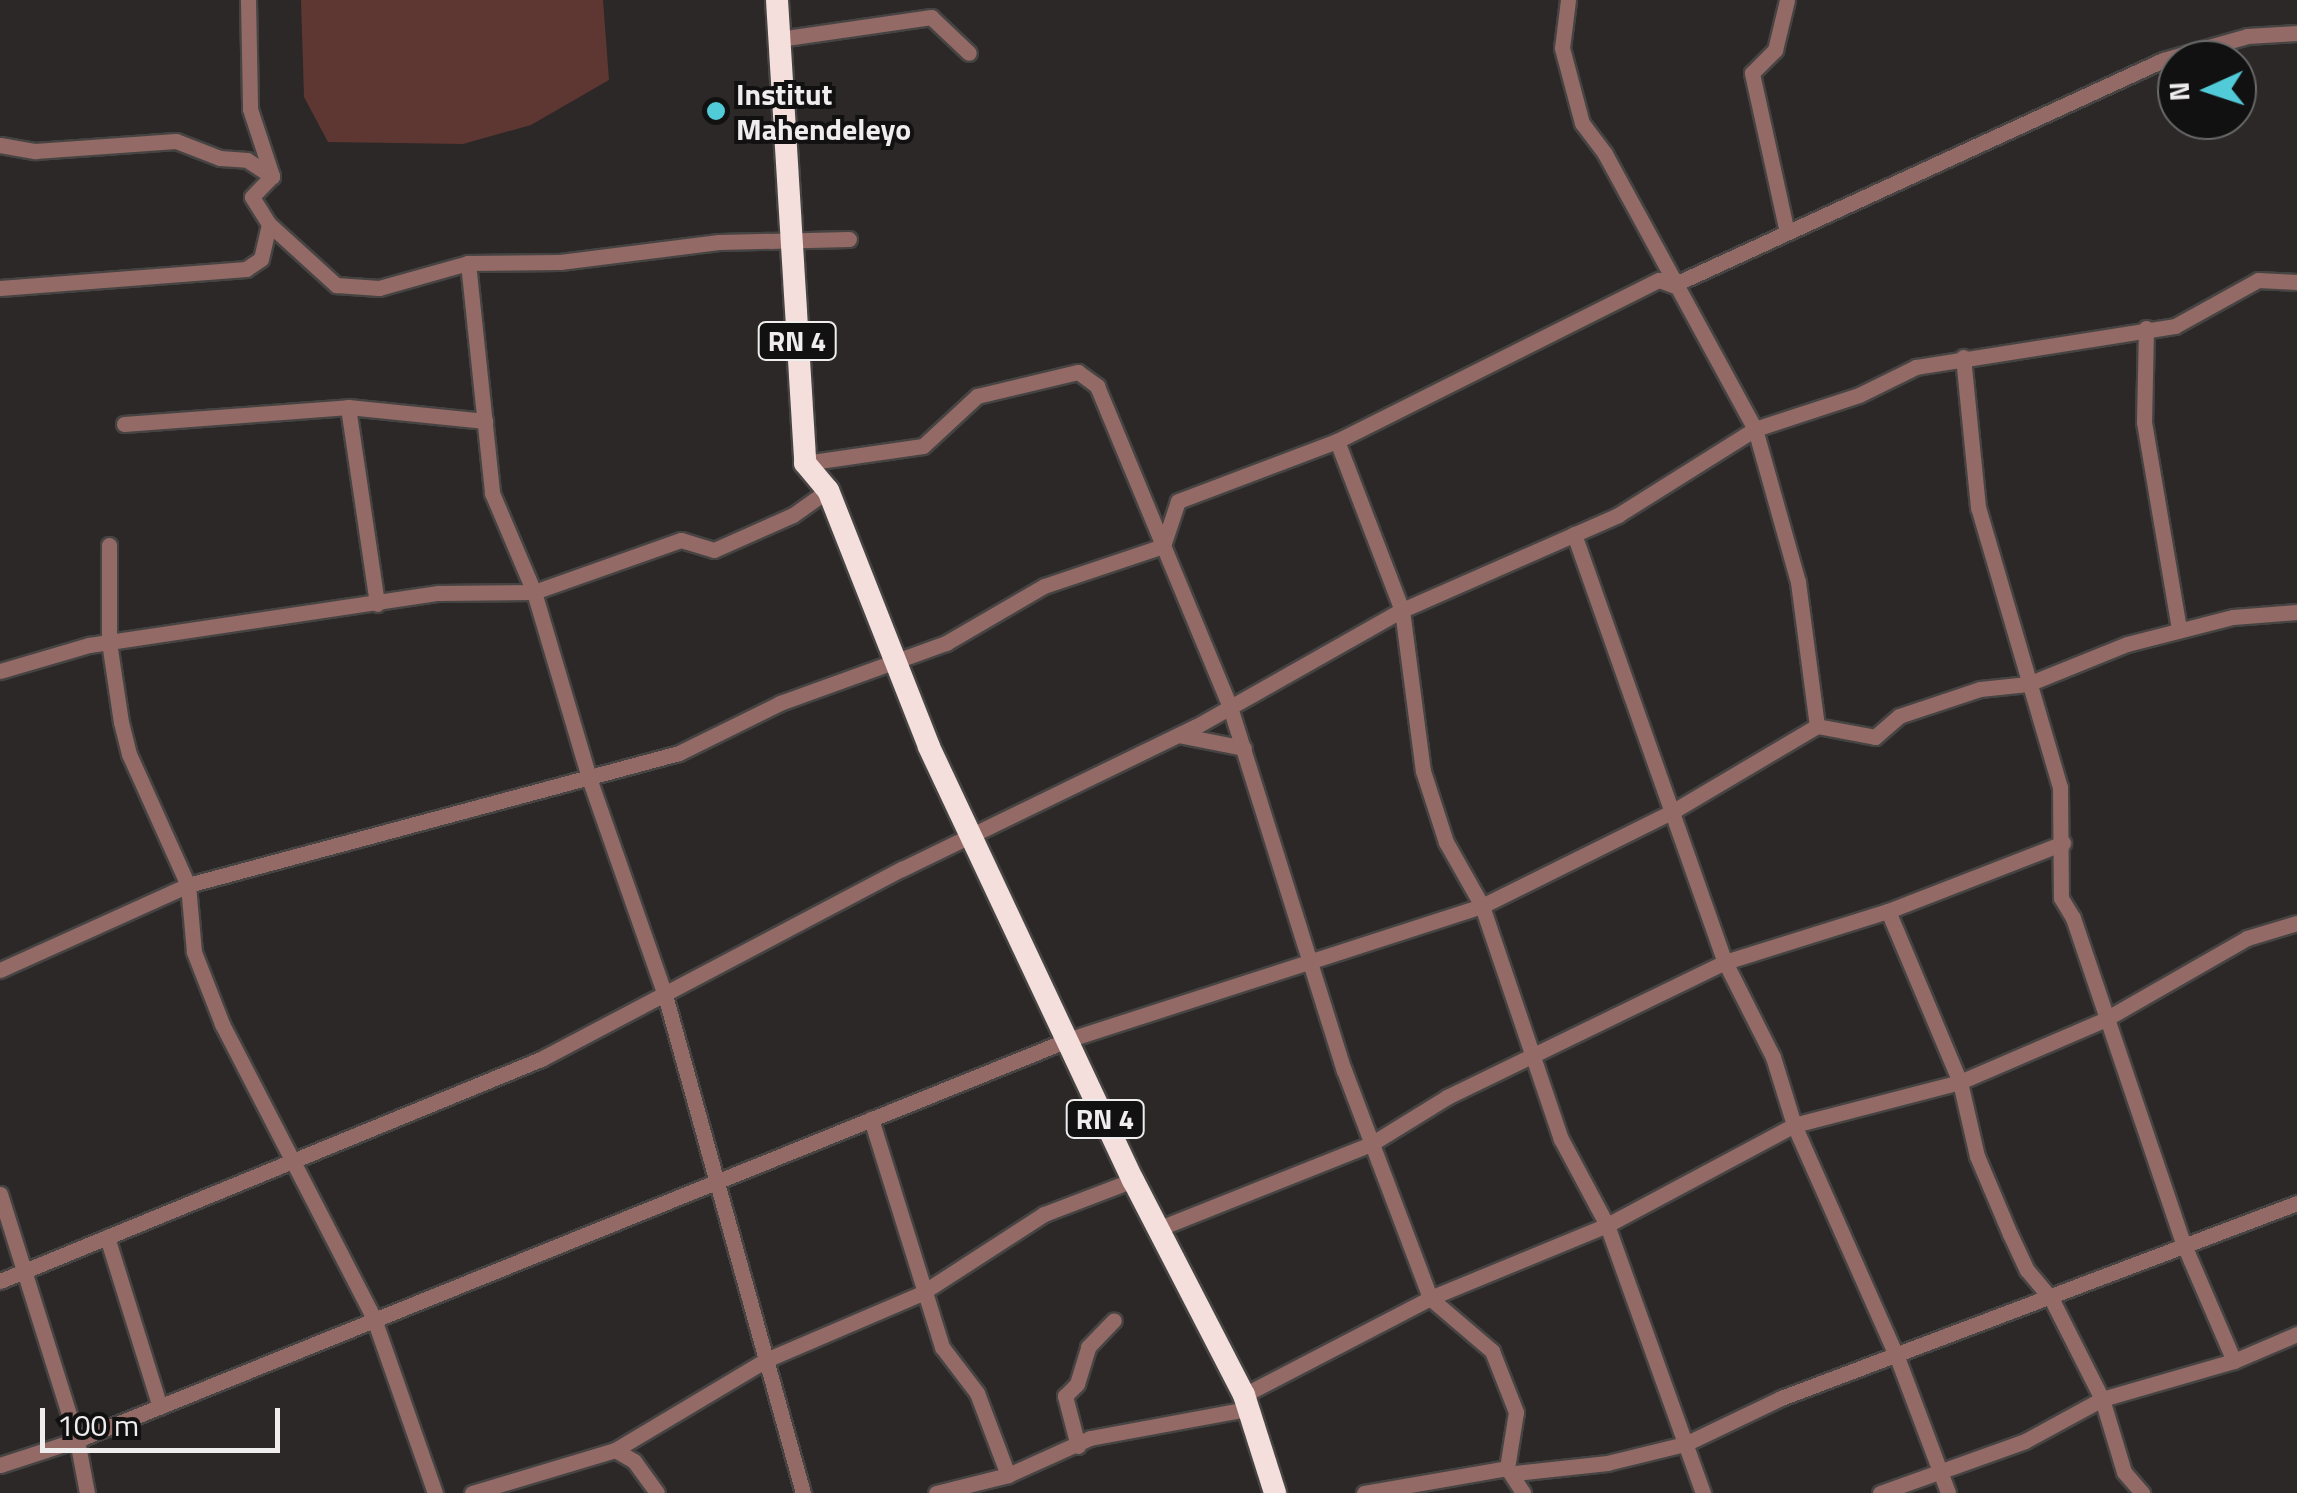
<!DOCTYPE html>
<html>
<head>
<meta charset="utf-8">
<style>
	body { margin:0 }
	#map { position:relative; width:2297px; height:1493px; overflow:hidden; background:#2b2827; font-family:"Titillium Web",sans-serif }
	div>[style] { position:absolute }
	.green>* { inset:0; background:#5e3632 }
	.roads { filter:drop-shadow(2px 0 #464443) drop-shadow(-2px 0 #464443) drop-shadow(0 2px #464443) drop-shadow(0 -2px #464443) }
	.minor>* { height:15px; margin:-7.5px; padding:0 7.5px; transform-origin:7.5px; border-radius:7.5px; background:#946a66 }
	.highway>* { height:22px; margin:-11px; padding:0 11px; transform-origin:11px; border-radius:11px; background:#f4dfdc }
	.dots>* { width:28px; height:28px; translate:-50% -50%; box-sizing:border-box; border:5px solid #121111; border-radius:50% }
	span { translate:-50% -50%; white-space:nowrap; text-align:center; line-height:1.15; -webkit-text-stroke:8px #121111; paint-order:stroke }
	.shield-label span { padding:2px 8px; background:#121111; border:2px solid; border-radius:8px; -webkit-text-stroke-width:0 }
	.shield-label { font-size:28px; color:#efeded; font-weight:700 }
	.poi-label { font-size:30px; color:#efeded; font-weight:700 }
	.left { translate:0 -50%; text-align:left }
	.north { position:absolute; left:2157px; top:40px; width:100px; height:100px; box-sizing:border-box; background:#121111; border:2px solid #6a6969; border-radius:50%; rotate:267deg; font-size:28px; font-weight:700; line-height:40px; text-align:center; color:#efeded }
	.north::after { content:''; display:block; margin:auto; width:35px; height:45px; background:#52cbd9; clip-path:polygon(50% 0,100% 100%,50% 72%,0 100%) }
	.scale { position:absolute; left:40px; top:1408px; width:240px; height:45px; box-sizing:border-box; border:5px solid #efeded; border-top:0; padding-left:12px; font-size:30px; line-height:35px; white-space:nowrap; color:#efeded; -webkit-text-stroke:8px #121111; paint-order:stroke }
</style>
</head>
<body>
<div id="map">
	<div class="green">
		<div style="clip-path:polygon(301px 0,603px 0,609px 80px,531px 125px,463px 144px,328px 142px,304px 97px)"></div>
	</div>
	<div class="roads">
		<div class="minor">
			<div style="left:248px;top:0;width:109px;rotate:88.9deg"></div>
			<div style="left:250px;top:109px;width:71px;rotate:71.8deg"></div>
			<div style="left:272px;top:176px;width:29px;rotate:134deg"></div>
			<div style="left:252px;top:197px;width:32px;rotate:58deg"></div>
			<div style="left:269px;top:224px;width:91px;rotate:42.3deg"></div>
			<div style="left:336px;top:285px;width:43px;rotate:4deg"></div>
			<div style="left:379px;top:288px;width:92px;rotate:-15.7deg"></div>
			<div style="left:468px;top:263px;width:92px;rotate:-0.6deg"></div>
			<div style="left:560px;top:262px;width:160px;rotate:-7.2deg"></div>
			<div style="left:719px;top:242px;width:130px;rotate:-1.3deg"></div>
			<div style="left:1568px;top:0;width:48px;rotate:97.1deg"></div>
			<div style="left:1562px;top:48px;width:78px;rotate:75.1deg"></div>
			<div style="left:1582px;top:123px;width:39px;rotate:53deg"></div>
			<div style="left:1605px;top:154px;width:313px;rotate:61.4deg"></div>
			<div style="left:1755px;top:429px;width:159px;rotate:74.3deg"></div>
			<div style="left:1798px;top:582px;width:145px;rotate:82.5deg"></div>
			<div style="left:779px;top:39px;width:154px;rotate:-8.2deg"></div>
			<div style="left:931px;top:17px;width:52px;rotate:43.5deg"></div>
			<div style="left:0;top:145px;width:36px;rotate:10deg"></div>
			<div style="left:35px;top:151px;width:141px;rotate:-4.1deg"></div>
			<div style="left:176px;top:141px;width:47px;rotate:21.1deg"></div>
			<div style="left:220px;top:158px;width:27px;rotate:4deg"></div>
			<div style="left:247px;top:160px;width:30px;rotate:33deg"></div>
			<div style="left:1786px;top:228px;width:159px;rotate:-102.4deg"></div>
			<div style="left:1752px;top:73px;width:33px;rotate:-45deg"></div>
			<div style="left:1775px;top:50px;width:51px;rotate:-76.5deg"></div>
			<div style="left:468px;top:263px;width:231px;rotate:84deg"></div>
			<div style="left:492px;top:493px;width:108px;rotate:67deg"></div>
			<div style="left:534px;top:592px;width:194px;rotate:73.5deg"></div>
			<div style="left:589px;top:778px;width:230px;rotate:70.7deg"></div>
			<div style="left:665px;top:995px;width:517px;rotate:74.51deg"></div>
			<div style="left:0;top:288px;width:247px;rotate:-4.4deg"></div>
			<div style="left:246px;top:269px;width:18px;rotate:-34deg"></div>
			<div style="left:261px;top:259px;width:36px;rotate:-77deg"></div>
			<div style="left:2146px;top:328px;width:94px;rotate:91.2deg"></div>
			<div style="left:2144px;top:422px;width:210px;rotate:80.4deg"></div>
			<div style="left:1963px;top:357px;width:151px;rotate:84.3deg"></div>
			<div style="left:1978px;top:507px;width:292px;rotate:73.7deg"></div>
			<div style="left:2060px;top:787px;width:111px;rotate:89.5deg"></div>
			<div style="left:2061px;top:898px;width:23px;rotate:59deg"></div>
			<div style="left:2073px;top:918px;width:345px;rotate:71.3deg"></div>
			<div style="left:2184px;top:1245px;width:126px;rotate:66.7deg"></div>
			<div style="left:348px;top:407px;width:199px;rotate:81.6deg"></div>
			<div style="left:124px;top:424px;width:225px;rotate:-4.3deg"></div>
			<div style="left:348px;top:407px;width:138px;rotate:5.8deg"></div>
			<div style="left:1337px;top:441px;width:181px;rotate:69deg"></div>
			<div style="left:1402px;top:610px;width:162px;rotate:82.6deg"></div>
			<div style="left:1423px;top:771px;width:75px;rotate:72.1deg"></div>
			<div style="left:1446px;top:842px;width:73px;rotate:60.6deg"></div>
			<div style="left:1482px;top:906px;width:246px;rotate:71.3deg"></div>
			<div style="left:1561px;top:1139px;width:98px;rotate:61.9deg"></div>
			<div style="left:1607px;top:1225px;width:285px;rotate:70.3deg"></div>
			<div style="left:805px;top:463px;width:119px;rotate:-8.2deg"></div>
			<div style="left:923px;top:446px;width:74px;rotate:-42.8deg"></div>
			<div style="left:977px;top:396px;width:104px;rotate:-13.4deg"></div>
			<div style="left:1078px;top:372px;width:24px;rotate:36deg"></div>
			<div style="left:1097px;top:386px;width:344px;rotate:67.5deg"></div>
			<div style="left:1229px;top:704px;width:384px;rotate:72.6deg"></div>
			<div style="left:1344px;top:1070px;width:244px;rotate:69.3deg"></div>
			<div style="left:1430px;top:1298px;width:82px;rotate:40.5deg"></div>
			<div style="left:1492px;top:1351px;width:66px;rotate:68.5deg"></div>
			<div style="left:1516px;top:1412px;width:57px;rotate:99.1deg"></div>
			<div style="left:1507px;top:1468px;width:30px;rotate:57deg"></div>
			<div style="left:1574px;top:534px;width:454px;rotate:70.6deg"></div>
			<div style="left:1725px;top:962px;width:106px;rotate:63.2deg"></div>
			<div style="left:1773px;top:1057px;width:71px;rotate:72.8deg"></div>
			<div style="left:1794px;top:1125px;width:254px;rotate:66.1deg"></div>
			<div style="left:1897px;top:1357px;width:145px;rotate:69.4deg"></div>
			<div style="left:109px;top:545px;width:97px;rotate:90deg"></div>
			<div style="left:109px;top:642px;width:81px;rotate:81.5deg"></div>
			<div style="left:121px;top:722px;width:33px;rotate:76deg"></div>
			<div style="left:129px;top:754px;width:144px;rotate:65.8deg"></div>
			<div style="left:188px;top:885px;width:67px;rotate:84.9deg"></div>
			<div style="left:194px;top:952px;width:77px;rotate:68.7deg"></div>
			<div style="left:222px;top:1024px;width:329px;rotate:62.7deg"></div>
			<div style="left:373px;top:1316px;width:188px;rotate:70.7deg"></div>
			<div style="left:0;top:671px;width:93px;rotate:-16.3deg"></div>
			<div style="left:89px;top:645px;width:353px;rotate:-8.5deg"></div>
			<div style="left:438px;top:593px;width:96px;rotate:-0.6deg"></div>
			<div style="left:534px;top:592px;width:156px;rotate:-19.5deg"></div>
			<div style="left:681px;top:540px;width:34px;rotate:17deg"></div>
			<div style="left:714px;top:550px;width:86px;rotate:-23.9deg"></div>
			<div style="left:793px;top:515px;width:43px;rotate:-35.5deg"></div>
			<div style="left:1179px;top:735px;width:66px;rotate:11.3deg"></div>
			<div style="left:1888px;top:911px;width:186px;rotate:67.2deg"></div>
			<div style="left:1960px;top:1082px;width:76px;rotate:77.1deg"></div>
			<div style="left:1977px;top:1156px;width:85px;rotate:67.1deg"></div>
			<div style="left:2010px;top:1234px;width:40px;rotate:65deg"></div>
			<div style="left:2027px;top:1270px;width:39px;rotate:50deg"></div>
			<div style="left:2052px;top:1300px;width:111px;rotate:63.2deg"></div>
			<div style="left:2102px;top:1399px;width:76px;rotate:73.2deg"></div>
			<div style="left:2124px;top:1472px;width:28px;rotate:49deg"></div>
			<div style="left:0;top:970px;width:206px;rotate:-24.3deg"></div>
			<div style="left:188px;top:885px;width:508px;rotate:-15.05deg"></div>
			<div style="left:679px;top:753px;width:113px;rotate:-26.3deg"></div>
			<div style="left:780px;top:703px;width:177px;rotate:-19.9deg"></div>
			<div style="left:946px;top:643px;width:113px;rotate:-30.2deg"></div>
			<div style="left:1044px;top:586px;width:126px;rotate:-18.6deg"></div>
			<div style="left:1163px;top:546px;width:47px;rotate:-71.6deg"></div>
			<div style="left:1178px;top:501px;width:170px;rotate:-20.7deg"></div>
			<div style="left:1337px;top:441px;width:360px;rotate:-26.6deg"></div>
			<div style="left:1659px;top:280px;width:15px;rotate:20deg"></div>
			<div style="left:1673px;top:285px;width:539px;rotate:-24.66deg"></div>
			<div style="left:2163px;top:60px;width:87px;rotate:-15.9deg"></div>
			<div style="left:2247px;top:36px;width:50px;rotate:-3.4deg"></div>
			<div style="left:871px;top:1119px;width:239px;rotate:72.7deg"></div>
			<div style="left:942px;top:1347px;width:58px;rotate:52.7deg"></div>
			<div style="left:977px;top:1393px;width:88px;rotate:69.3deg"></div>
			<div style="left:0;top:1194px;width:258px;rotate:72.6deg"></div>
			<div style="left:77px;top:1440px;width:54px;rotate:79.3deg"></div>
			<div style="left:1160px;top:1228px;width:227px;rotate:-21.7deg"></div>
			<div style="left:1371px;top:1144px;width:89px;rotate:-31.7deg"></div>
			<div style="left:1447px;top:1097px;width:309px;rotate:-25.9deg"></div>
			<div style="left:1725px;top:962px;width:171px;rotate:-17.4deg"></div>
			<div style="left:1888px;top:911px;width:188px;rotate:-21.2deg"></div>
			<div style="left:107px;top:1237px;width:178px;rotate:72.7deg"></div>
			<div style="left:0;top:1281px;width:585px;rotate:-22.31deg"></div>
			<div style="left:541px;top:1059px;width:408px;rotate:-27.8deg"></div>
			<div style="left:902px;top:869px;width:326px;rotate:-25.9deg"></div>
			<div style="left:1195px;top:727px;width:238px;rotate:-29.5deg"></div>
			<div style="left:1402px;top:610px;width:236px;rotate:-23.7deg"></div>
			<div style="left:1618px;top:515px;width:162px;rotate:-32.1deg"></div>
			<div style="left:1755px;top:429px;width:109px;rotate:-18.1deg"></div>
			<div style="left:1859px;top:395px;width:64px;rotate:-26.2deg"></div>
			<div style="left:1916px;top:367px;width:262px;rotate:-9deg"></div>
			<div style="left:2175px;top:326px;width:95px;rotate:-29deg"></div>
			<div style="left:2258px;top:280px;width:39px;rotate:3deg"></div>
			<div style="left:1244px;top:1395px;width:210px;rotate:-27.5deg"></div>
			<div style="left:1430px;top:1298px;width:191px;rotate:-22.4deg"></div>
			<div style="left:1607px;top:1225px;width:212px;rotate:-28.1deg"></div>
			<div style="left:1794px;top:1125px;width:171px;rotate:-14.5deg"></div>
			<div style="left:1960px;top:1082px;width:157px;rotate:-23.3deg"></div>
			<div style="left:2104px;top:1020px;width:165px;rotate:-29.8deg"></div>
			<div style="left:2247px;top:938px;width:52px;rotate:-16.7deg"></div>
			<div style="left:1078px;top:1446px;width:52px;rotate:-104.6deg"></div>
			<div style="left:1065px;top:1396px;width:17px;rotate:-45deg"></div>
			<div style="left:1077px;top:1384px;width:39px;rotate:-73deg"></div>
			<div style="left:1088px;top:1347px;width:37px;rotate:-46deg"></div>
			<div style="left:615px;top:1450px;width:22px;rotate:30deg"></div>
			<div style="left:634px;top:1461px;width:39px;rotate:54deg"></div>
			<div style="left:0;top:1465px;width:81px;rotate:-18deg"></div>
			<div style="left:77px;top:1440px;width:1071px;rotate:-21.99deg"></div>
			<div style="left:1070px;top:1039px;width:433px;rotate:-17.9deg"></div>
			<div style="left:1482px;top:906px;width:216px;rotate:-26.4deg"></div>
			<div style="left:1675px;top:810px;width:165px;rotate:-30.6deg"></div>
			<div style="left:1817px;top:726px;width:59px;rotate:10.7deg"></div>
			<div style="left:1875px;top:737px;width:32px;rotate:-41deg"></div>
			<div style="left:1899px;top:716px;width:85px;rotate:-18.4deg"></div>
			<div style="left:1980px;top:689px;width:48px;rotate:-5.9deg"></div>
			<div style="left:2028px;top:684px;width:107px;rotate:-22deg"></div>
			<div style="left:2127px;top:644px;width:109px;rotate:-14.3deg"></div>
			<div style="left:2233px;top:617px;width:64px;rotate:-4.5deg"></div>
			<div style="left:1515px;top:1473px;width:93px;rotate:-6.2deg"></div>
			<div style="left:1607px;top:1463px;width:80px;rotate:-13.7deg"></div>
			<div style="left:1685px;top:1444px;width:106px;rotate:-25.6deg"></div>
			<div style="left:1781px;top:1398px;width:552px;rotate:-20.7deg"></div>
			<div style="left:472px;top:1493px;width:149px;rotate:-16.7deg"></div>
			<div style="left:615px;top:1450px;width:176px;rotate:-30.8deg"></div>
			<div style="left:766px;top:1360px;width:170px;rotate:-23.2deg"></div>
			<div style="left:922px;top:1293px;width:145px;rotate:-32.9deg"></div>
			<div style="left:1044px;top:1214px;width:95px;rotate:-20.9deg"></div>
			<div style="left:936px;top:1493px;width:74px;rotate:-14deg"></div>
			<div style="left:1008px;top:1475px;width:90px;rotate:-24.3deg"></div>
			<div style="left:1090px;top:1438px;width:159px;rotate:-10.5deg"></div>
			<div style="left:1364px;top:1493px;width:145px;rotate:-9.9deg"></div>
			<div style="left:1880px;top:1493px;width:154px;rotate:-19.7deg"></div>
			<div style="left:2025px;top:1441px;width:88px;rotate:-28.6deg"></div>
			<div style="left:2102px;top:1399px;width:137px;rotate:-16.1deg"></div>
			<div style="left:2234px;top:1361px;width:69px;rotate:-23.2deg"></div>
		</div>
		<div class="highway">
			<div style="left:777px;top:0;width:464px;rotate:86.5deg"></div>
			<div style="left:805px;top:463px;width:35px;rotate:50deg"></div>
			<div style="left:828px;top:490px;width:276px;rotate:68.5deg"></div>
			<div style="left:929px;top:747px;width:479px;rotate:64.8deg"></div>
			<div style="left:1133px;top:1180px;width:242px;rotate:62.7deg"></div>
			<div style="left:1244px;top:1395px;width:103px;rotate:72.4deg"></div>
		</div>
	</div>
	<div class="dots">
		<div style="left:716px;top:111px;background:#52cbd9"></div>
	</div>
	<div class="shield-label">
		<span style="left:797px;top:341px">RN 4</span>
		<span style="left:1105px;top:1119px">RN 4</span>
	</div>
	<div class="poi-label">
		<span class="left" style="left:736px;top:111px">Institut<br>Mahendeleyo</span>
	</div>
	<div class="north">N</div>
	<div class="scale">100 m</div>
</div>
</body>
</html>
